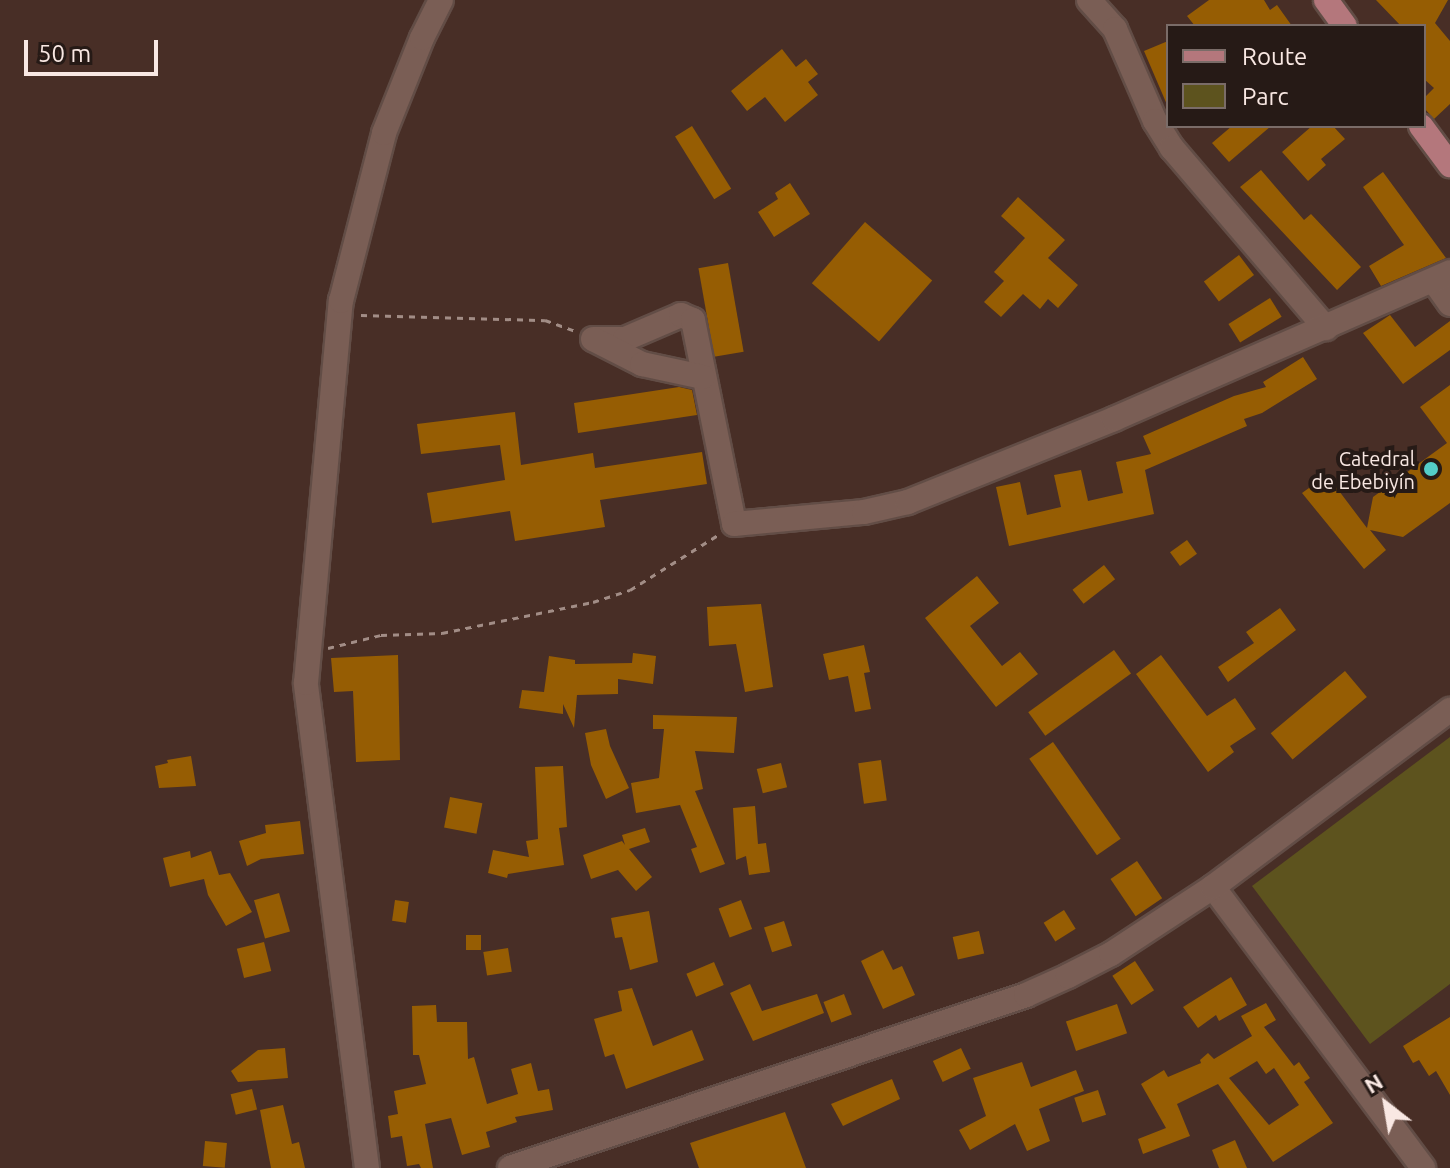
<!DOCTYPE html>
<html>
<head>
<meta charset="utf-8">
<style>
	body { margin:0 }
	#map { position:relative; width:1450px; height:1168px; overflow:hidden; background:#482e26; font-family:Ubuntu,sans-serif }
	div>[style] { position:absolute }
	.green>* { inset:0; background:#5d531e }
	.building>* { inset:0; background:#965d03; transform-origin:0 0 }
	.path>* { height:3px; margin-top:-1.5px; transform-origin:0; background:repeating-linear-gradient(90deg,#a28d86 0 6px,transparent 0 12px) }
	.roads { filter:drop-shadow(2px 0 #624d46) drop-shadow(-2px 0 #624d46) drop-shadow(0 2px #624d46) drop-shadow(0 -2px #624d46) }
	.minor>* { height:24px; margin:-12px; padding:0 12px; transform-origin:12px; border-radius:12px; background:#7a5e55 }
	.major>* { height:24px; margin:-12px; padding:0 12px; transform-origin:12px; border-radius:12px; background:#b4777c }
	.dots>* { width:22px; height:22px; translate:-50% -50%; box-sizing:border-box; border:4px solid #261a16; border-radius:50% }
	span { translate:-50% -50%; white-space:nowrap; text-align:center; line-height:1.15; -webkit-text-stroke:8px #261a16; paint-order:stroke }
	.poi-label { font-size:20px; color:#f9e8e3 }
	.right { translate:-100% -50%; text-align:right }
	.legend { position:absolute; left:1166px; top:24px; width:260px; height:104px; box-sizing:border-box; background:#261a16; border:2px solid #7a6c68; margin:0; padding:10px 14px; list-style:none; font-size:24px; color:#f9e8e3 }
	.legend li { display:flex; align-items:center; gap:16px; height:40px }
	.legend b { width:40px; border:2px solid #7a6c68 }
	.north { position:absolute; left:1346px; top:1064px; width:80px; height:80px; -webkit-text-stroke:6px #261a16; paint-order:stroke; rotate:329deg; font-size:22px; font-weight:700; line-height:32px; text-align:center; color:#f9e8e3 }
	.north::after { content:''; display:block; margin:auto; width:28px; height:36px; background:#f9e8e3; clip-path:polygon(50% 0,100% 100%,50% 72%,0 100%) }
	.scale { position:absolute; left:24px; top:40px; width:134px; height:36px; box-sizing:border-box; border:4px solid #f9e8e3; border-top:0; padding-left:10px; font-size:24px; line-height:28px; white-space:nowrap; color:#f9e8e3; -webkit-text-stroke:6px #261a16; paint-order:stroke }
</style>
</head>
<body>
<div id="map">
	<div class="green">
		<div style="clip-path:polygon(1450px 737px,1450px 984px,1370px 1044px,1252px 886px)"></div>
	</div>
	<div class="building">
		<div style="clip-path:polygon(1209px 0,1264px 0,1270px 10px,1277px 5px,1292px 26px,1195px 26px,1187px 16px)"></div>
		<div style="clip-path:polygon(1376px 0,1448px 0,1435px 23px,1450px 41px,1450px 104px,1434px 119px,1424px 108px,1424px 98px,1434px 88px,1424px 79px,1424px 26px,1401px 26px)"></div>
		<div style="clip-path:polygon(1168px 41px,1168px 107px,1144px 51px)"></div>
		<div style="clip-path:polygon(782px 49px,796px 67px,806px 59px,818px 74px,808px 82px,818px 95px,785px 122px,765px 97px,747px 111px,731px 91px)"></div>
		<div style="left:692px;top:126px;width:74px;height:20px;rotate:58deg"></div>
		<div style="clip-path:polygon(1232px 126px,1271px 126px,1229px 162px,1212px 143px)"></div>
		<div style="clip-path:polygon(1312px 126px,1333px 126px,1345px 139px,1321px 159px,1326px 165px,1308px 181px,1282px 152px)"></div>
		<div style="clip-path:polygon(1261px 170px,1304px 220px,1311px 214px,1361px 267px,1337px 290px,1240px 187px)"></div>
		<div style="clip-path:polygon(1383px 172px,1446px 258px,1381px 286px,1369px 266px,1404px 245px,1363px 187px)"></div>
		<div style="clip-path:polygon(790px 183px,810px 214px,774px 237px,758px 212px,778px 199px,775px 193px)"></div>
		<div style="clip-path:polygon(1018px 197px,1065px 240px,1048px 258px,1078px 285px,1058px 308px,1048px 299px,1040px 309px,1023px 294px,1001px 317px,984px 302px,1004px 281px,994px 272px,1025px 238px,1001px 216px)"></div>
		<div style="left:865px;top:222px;width:89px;height:81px;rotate:41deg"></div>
		<div style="left:1239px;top:255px;width:25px;height:44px;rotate:53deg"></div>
		<div style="left:728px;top:263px;width:90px;height:30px;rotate:80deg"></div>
		<div style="left:1270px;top:298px;width:22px;height:49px;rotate:58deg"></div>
		<div style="clip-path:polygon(1390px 315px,1415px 347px,1450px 321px,1450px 350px,1403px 384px,1363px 333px)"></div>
		<div style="clip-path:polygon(1303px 357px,1317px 379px,1262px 413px,1244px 419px,1247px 426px,1145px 470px,1154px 514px,1009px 546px,996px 487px,1020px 482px,1027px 515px,1061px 507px,1054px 475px,1081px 470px,1088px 501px,1123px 493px,1116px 462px,1151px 454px,1143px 436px,1234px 396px,1266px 387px,1263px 382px)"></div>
		<div style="clip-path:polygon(1450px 385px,1450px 503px,1403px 537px,1370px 530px,1386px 550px,1364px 569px,1302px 493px,1327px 475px,1367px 528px,1373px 497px,1447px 443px,1420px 407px)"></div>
		<div style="clip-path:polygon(679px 387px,692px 390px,697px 415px,578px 433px,574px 403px)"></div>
		<div style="clip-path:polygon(515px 412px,521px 465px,593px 453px,595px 468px,702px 452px,707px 484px,600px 500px,605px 527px,515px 541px,510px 511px,432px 523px,427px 493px,505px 480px,500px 445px,421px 454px,417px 424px)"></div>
		<div style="left:1187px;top:540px;width:17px;height:21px;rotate:54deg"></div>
		<div style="left:1104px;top:565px;width:18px;height:40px;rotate:52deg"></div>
		<div style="clip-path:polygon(977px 576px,999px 603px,970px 626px,1002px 666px,1020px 652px,1038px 674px,996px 707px,925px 618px)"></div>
		<div style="clip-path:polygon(761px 604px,773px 687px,745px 692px,736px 644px,709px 646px,707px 607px)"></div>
		<div style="clip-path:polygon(1280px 608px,1296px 630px,1228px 682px,1218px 667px,1254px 643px,1246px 632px)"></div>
		<div style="clip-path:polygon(864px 645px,870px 672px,864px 673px,871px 709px,855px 712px,848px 676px,829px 680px,823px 654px)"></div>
		<div style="left:1114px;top:650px;width:29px;height:106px;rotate:54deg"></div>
		<div style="clip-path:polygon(633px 653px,656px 656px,653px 684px,618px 679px,618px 694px,577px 695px,574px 728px,563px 704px,563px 714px,519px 708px,522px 690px,544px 692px,549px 656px,575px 660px,575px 664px,632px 663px)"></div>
		<div style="clip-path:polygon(398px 655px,400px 760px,356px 762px,353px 691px,334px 692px,331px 658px)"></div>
		<div style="clip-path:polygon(1161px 655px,1207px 716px,1235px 698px,1256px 729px,1230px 746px,1234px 752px,1208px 772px,1136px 674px)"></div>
		<div style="left:1345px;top:671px;width:34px;height:97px;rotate:50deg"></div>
		<div style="clip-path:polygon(653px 715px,737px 717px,734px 753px,695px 751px,703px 789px,695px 791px,725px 864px,700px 873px,691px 849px,697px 847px,680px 805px,636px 813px,631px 783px,659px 778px,664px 729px,653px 729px)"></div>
		<div style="clip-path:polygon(606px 729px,610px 746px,629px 788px,606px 799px,591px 765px,585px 733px)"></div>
		<div style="left:1053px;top:742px;width:118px;height:29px;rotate:55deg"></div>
		<div style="clip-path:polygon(191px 756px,196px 786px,159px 788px,155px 766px,168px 763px,167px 760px)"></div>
		<div style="left:881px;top:760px;width:41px;height:23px;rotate:82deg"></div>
		<div style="left:781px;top:763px;width:25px;height:25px;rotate:76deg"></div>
		<div style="clip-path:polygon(563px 766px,567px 827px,559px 828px,564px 865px,508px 874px,507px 878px,488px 873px,493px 850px,529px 857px,526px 841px,538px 839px,535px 767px)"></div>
		<div style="left:450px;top:797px;width:33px;height:31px;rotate:11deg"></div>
		<div style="clip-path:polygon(755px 806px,758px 844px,766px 843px,770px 872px,749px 875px,746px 856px,736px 860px,733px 808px)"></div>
		<div style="clip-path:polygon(300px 821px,304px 854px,261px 859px,247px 866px,239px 841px,266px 833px,265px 825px)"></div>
		<div style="clip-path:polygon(645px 828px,650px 842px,629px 849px,652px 877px,636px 891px,618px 870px,591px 879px,583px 855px,622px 841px,625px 845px,622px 835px)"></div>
		<div style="clip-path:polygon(190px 851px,191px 858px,211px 851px,219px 875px,230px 873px,252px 912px,226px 926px,208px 895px,204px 879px,170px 887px,163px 858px)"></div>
		<div style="left:1137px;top:861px;width:45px;height:32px;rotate:56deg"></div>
		<div style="left:279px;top:893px;width:40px;height:26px;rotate:74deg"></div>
		<div style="left:395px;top:900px;width:14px;height:21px;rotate:8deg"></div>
		<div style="left:741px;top:900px;width:31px;height:24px;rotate:69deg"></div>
		<div style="left:1064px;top:910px;width:22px;height:24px;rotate:58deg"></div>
		<div style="clip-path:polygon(649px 911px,658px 962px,630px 970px,622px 937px,615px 938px,611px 918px)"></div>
		<div style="left:784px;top:921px;width:26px;height:21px;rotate:72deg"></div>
		<div style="left:979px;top:931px;width:23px;height:27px;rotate:77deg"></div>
		<div style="left:481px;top:935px;width:15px;height:15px;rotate:90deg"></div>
		<div style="left:264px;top:942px;width:30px;height:28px;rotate:76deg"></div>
		<div style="left:508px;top:948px;width:24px;height:25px;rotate:81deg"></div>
		<div style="clip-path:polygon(883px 950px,893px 970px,902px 966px,915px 995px,883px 1009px,861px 961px)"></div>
		<div style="left:1135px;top:961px;width:35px;height:27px;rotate:57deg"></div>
		<div style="left:714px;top:962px;width:25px;height:30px;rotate:67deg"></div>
		<div style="clip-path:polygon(1231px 977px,1247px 1005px,1219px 1021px,1216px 1015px,1198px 1028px,1183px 1007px)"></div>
		<div style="clip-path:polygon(750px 984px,762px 1011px,817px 994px,824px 1013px,753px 1041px,730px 993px)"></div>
		<div style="clip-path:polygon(632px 988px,653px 1046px,692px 1030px,704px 1060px,626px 1089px,614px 1054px,605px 1057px,594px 1019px,622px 1011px,618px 991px)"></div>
		<div style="left:844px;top:994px;width:22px;height:22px;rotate:69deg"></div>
		<div style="clip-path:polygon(evenodd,1266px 1003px,1276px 1020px,1264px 1027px,1294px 1066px,1299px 1062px,1310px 1078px,1304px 1082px,1333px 1123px,1273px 1162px,1218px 1084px,1177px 1104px,1190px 1136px,1143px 1154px,1138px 1139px,1166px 1128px,1141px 1084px,1164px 1070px,1168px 1077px,1201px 1063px,1202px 1066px,1200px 1060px,1208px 1053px,1214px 1059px,1252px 1036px,1241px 1016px,1266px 1003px,1257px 1061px,1266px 1074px,1274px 1068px,1299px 1105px,1269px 1125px,1229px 1078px,1257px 1061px)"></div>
		<div style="left:1117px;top:1004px;width:31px;height:54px;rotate:71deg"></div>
		<div style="clip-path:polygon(436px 1005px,437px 1022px,467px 1022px,468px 1059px,474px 1057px,487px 1104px,518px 1094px,511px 1069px,531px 1063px,538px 1091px,549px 1089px,553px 1110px,515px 1117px,517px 1122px,486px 1132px,490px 1147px,462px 1155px,451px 1118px,425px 1124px,433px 1168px,421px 1168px,419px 1164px,407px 1166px,402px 1136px,391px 1138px,388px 1116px,398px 1114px,394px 1091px,426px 1084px,419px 1055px,413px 1055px,412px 1006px)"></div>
		<div style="clip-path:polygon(1450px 1017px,1450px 1095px,1436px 1071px,1429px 1076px,1419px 1060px,1413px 1063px,1403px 1046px)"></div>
		<div style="clip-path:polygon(285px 1048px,288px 1078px,238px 1082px,231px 1071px,258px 1050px)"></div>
		<div style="left:961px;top:1048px;width:23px;height:31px;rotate:65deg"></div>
		<div style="clip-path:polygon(1022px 1062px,1031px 1087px,1076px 1070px,1084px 1091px,1039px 1109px,1050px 1141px,1027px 1151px,1015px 1124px,970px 1150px,959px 1130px,986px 1116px,973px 1078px)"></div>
		<div style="clip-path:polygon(892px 1079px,900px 1099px,843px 1126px,831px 1104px)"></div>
		<div style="left:252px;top:1089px;width:21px;height:22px;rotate:76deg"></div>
		<div style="left:1098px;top:1090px;width:26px;height:25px;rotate:72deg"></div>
		<div style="clip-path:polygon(283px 1105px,292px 1144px,299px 1142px,305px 1168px,271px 1168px,260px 1110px)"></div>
		<div style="clip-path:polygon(785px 1112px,806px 1168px,699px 1168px,690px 1143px)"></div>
		<div style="clip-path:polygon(1235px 1140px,1247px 1168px,1219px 1168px,1212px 1150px)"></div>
		<div style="left:205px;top:1141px;width:22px;height:25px;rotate:5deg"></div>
	</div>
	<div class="path">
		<div style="left:361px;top:315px;width:184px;rotate:1.6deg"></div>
		<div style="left:545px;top:320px;width:32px;rotate:20deg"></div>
		<div style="left:328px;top:648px;width:55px;rotate:-13.8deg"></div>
		<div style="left:381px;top:635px;width:61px;rotate:-1.9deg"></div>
		<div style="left:442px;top:633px;width:154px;rotate:-11.6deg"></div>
		<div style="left:593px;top:602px;width:39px;rotate:-18deg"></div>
		<div style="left:630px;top:590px;width:104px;rotate:-32deg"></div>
	</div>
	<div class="roads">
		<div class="minor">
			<div style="left:1089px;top:0;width:39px;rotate:48deg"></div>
			<div style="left:1115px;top:29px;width:100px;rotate:66.5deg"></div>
			<div style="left:1155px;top:121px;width:32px;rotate:58deg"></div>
			<div style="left:1172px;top:148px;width:237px;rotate:49.5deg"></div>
			<div style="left:1434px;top:281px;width:28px;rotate:55deg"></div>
			<div style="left:593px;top:339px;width:32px"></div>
			<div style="left:625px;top:339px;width:61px;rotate:-23.2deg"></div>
			<div style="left:681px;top:315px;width:13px;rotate:23deg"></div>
			<div style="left:693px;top:320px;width:208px;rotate:78.6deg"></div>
			<div style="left:734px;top:524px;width:131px;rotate:-5.3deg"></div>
			<div style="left:864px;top:512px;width:45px;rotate:-12.8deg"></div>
			<div style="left:908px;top:502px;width:222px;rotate:-21.9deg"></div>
			<div style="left:1114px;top:419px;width:367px;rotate:-23.6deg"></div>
			<div style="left:595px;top:340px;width:53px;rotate:27.1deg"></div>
			<div style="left:642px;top:364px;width:62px;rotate:12deg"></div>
			<div style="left:1213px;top:887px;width:351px;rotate:53.2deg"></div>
			<div style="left:367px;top:1168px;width:489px;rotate:-97.2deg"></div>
			<div style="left:306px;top:683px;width:384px;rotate:-84.8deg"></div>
			<div style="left:341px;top:301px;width:173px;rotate:-75.6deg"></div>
			<div style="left:384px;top:133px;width:102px;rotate:-68.2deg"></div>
			<div style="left:422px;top:38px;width:42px;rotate:-63.4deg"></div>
			<div style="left:510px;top:1168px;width:544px;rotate:-18.53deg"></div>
			<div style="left:1026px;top:995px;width:46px;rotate:-24.3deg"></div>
			<div style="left:1068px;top:976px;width:48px;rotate:-27.1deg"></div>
			<div style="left:1111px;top:954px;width:122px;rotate:-33.3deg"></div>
			<div style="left:1213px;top:887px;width:296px;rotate:-36.8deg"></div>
		</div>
		<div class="major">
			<div style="left:1326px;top:0;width:32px;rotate:54deg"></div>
			<div style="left:1421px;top:126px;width:49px;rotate:53.4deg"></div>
		</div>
	</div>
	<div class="dots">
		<div style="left:1431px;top:469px;background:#54cdc7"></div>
	</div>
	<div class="poi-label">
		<span class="right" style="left:1415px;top:470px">Catedral<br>de Ebebiyín</span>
	</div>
	<ul class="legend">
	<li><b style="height:10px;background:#b4777c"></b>Route</li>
	<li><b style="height:22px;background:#5d531e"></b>Parc</li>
	</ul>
	<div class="north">N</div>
	<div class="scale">50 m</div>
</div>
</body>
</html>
